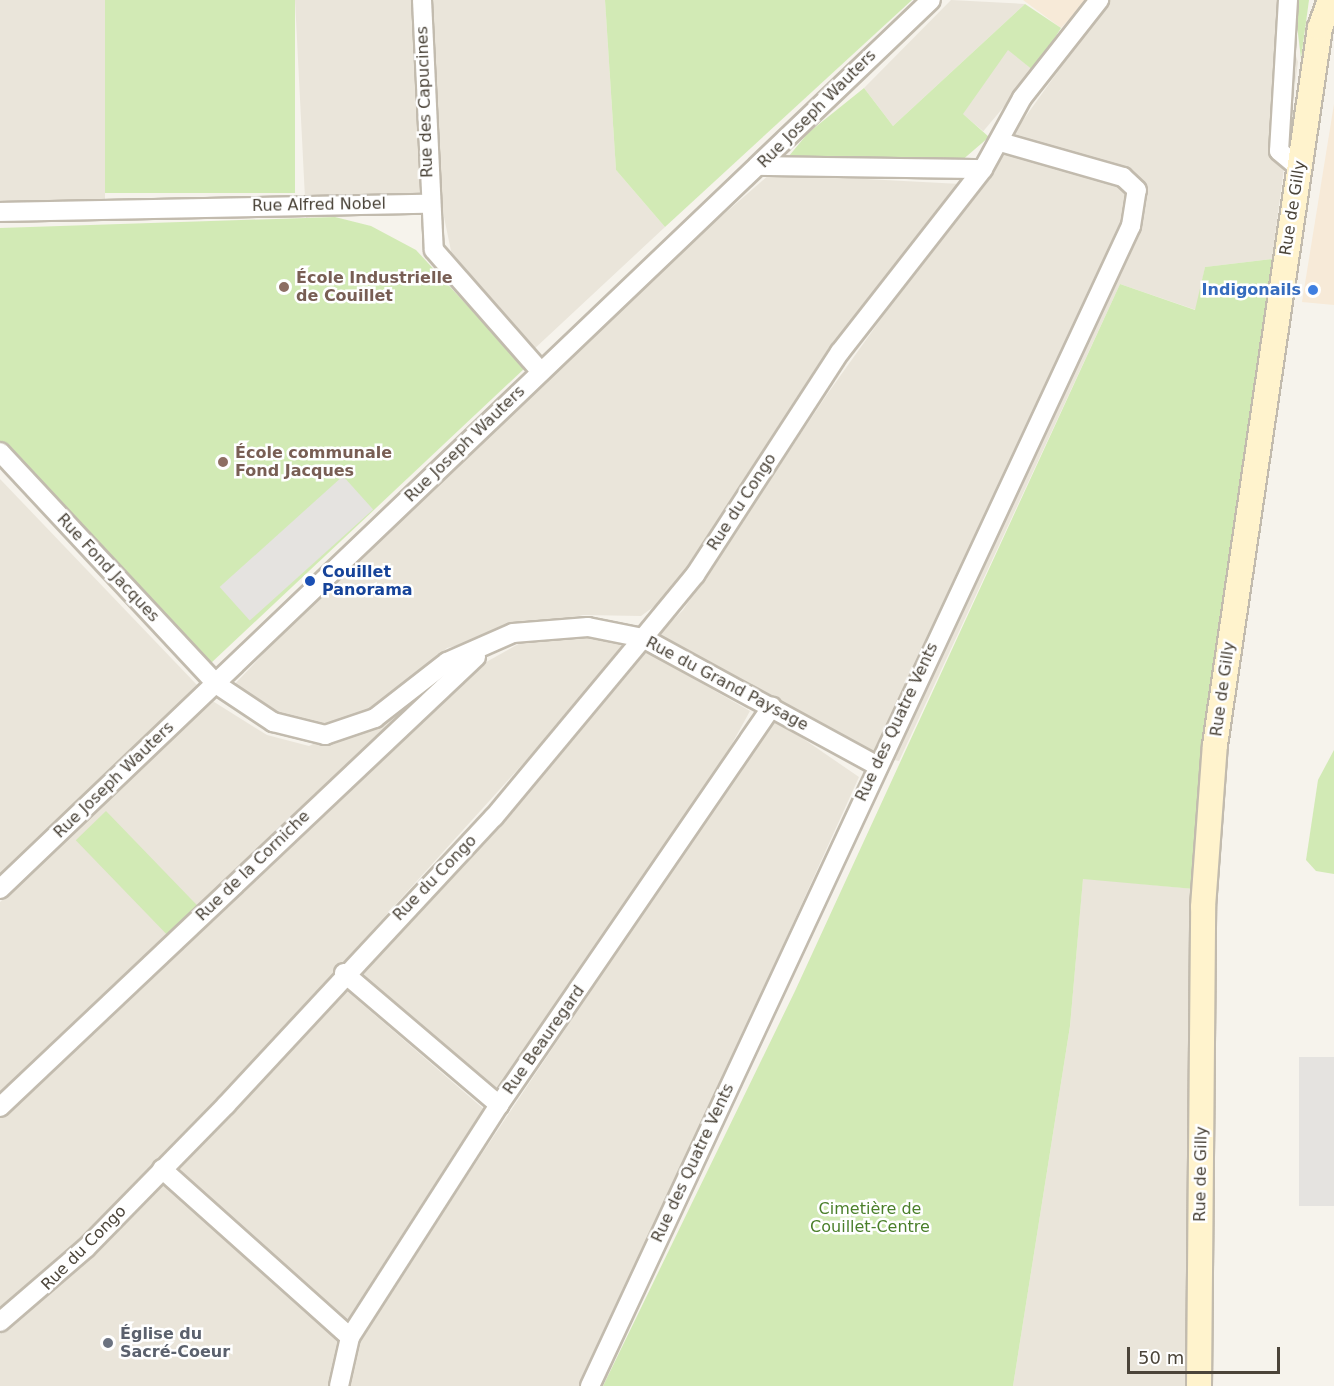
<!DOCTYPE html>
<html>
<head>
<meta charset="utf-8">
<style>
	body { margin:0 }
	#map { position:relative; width:1334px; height:1386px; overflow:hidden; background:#f6f3ec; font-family:"DejaVu Sans",sans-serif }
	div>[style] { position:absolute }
	.residential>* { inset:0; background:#eae5da; transform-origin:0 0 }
	.commercial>* { inset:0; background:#f7ead8 }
	.green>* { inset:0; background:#d2eab5; transform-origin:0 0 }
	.parking>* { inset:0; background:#e5e3e0; transform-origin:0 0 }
	.roads { filter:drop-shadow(2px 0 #c2bbae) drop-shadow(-2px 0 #c2bbae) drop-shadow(0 2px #c2bbae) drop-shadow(0 -2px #c2bbae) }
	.minor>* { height:18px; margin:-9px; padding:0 9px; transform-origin:9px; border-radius:9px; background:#fff }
	.secondary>* { height:24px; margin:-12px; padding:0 12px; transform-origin:12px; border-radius:12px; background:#fff3cd }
	.dots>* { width:16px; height:16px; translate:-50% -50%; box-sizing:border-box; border:3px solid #fff; border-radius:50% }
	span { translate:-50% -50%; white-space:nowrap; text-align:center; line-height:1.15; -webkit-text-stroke:5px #fff; paint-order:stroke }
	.street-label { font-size:16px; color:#4b4439 }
	.education-label { font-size:16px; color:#785e54; font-weight:700 }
	.left { translate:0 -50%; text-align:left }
	.shop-label { font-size:16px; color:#366cbe; font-weight:700 }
	.right { translate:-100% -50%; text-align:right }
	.transit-label { font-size:16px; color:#164399; font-weight:700 }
	.park-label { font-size:16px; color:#4a7f2a }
	.worship-label { font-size:16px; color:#5b616d; font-weight:700 }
	.scale { position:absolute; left:1127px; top:1347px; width:153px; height:27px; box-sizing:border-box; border:3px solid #4b4439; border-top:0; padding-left:8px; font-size:18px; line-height:21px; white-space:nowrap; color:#4b4439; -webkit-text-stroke:4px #fff; paint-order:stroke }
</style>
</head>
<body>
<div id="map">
	<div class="residential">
		<div style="left:0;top:0;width:105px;height:205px"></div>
		<div style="clip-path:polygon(295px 0,605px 0,616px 170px,665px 227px,532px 351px,451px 251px,443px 212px,306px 218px)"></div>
		<div style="clip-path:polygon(951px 0,1025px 4px,893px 126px,864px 88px)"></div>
		<div style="clip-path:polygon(1109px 0,1277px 0,1298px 62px,1272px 259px,1205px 267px,1196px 310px,1120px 284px,899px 761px,880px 757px,658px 635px,683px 610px,828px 393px)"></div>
		<div style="left:1008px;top:49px;width:34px;height:79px;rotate:40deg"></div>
		<div style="clip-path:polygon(770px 174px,961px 184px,670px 595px,641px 616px,583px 615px,447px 648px,397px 694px,363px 715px,322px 727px,294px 724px,231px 688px,478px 428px)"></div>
		<div style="clip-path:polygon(0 479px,197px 685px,0 874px)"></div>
		<div style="clip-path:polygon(575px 636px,633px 642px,274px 1039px,49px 1272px,0 1310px,0 1115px,461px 676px,522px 642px)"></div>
		<div style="clip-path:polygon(643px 650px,750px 711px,711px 782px,500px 1093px,357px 971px,592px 716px)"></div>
		<div style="clip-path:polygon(211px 700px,267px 735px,309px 746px,392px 706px,416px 700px,0 1102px,0 902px)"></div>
		<div style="clip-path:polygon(773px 718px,859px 777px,584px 1386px,345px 1386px,353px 1347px)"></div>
		<div style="clip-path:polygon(1083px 878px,1194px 889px,1185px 1386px,1013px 1386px,1070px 1026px)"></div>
		<div style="clip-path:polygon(347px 991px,485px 1110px,357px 1318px,339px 1386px,0 1386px,0 1322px,165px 1181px)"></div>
	</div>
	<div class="commercial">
		<div style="clip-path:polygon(1023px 0,1088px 0,1061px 28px)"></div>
		<div style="clip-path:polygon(1334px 104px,1334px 305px,1302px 302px)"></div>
	</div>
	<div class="green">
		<div style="left:105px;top:0;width:190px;height:193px"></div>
		<div style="clip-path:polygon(605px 0,912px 0,665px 227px,616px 170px)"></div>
		<div style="clip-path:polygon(1294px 0,1309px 0,1301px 59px)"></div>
		<div style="clip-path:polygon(1025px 4px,1061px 28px,1034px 71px,1008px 50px,963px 114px,989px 137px,960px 162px,801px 162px,789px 156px,808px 133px,864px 88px,893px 126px)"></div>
		<div style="clip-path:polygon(335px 217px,371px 226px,416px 250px,525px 368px,210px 664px,0 442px,0 228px)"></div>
		<div style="clip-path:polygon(1272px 259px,1194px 889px,1083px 879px,1070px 1026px,1013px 1386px,603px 1386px,795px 991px,1120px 284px,1195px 310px,1205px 267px)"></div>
		<div style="clip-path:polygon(1334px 750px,1334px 874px,1316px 871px,1306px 860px,1318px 780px)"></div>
		<div style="left:106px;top:811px;width:138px;height:42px;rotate:46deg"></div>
	</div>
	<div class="parking">
		<div style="left:343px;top:476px;width:45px;height:166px;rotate:48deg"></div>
		<div style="left:1334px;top:1057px;width:149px;height:35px;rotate:90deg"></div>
	</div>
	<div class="roads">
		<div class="minor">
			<div style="left:422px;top:0;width:250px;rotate:87.3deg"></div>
			<div style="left:434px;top:250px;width:162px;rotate:48.7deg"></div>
			<div style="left:1288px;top:0;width:151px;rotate:93.4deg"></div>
			<div style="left:1279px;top:151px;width:26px;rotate:40deg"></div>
			<div style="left:761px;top:166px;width:222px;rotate:0.8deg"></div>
			<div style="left:0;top:212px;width:429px;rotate:-1.1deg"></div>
			<div style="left:0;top:452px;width:317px;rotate:47deg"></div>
			<div style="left:216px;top:684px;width:69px;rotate:33.7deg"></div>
			<div style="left:273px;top:722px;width:54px;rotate:14deg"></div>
			<div style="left:325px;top:735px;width:53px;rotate:-18.8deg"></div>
			<div style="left:375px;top:718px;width:91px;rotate:-37.9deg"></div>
			<div style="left:447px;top:662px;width:72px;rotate:-23.7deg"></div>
			<div style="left:513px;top:633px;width:75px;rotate:-4.6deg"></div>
			<div style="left:588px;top:627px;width:56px;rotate:11.3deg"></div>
			<div style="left:643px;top:638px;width:265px;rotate:28.6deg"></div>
			<div style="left:0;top:889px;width:1287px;rotate:-43.68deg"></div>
			<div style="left:344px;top:973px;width:204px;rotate:40.4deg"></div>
			<div style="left:0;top:1107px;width:655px;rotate:-43.39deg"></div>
			<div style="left:162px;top:1169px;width:252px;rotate:41.8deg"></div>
			<div style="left:0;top:1322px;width:113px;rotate:-40.7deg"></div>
			<div style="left:86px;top:1248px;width:200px;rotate:-45.6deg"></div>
			<div style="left:226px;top:1105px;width:393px;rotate:-47.1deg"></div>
			<div style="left:494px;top:817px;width:233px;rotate:-50.2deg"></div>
			<div style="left:643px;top:638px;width:82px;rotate:-50.5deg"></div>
			<div style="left:695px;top:575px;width:266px;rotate:-57deg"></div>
			<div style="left:840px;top:352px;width:232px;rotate:-52deg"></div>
			<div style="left:983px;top:169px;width:81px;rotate:-61.2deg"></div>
			<div style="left:1022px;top:98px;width:125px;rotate:-51.8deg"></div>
			<div style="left:339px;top:1386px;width:50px;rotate:-77.3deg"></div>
			<div style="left:350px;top:1337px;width:276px;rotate:-57.3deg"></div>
			<div style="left:499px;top:1105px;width:483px;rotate:-55.6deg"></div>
			<div style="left:590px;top:1386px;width:1280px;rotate:-65deg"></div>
			<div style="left:1131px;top:226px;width:36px;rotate:-81deg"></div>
			<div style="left:1137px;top:190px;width:19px;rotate:-137deg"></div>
			<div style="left:1123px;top:177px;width:128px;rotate:-164.1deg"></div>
		</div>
		<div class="secondary">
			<div style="left:1199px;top:1386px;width:479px;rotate:-89.5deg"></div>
			<div style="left:1203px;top:907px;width:162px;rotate:-85.8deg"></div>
			<div style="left:1215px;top:745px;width:725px;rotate:-81.67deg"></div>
			<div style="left:1320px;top:28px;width:30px;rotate:-70deg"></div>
		</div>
	</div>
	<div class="dots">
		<div style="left:284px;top:287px;background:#8d6e63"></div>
		<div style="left:1313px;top:290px;background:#3f7fe0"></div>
		<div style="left:223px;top:462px;background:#8d6e63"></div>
		<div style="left:310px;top:581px;background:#1a4fb4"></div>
		<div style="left:108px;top:1343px;background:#6b7280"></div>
	</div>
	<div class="street-label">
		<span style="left:425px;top:102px;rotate:-92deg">Rue des Capucines</span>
		<span style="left:817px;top:109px;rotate:-45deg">Rue Joseph Wauters</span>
		<span style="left:319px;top:205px;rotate:-1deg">Rue Alfred Nobel</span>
		<span style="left:1293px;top:208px;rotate:-81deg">Rue de Gilly</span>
		<span style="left:465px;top:444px;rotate:-44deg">Rue Joseph Wauters</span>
		<span style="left:742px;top:502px;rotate:-57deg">Rue du Congo</span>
		<span style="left:108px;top:568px;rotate:47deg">Rue Fond Jacques</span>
		<span style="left:727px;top:684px;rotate:28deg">Rue du Grand Paysage</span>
		<span style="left:1223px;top:689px;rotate:-82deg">Rue de Gilly</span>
		<span style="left:897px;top:722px;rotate:-65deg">Rue des Quatre Vents</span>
		<span style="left:114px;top:780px;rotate:-44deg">Rue Joseph Wauters</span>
		<span style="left:253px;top:866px;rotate:-44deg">Rue de la Corniche</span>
		<span style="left:435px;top:878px;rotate:-46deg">Rue du Congo</span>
		<span style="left:544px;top:1040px;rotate:-55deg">Rue Beauregard</span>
		<span style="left:693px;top:1163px;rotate:-65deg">Rue des Quatre Vents</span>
		<span style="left:1201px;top:1174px;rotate:-89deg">Rue de Gilly</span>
		<span style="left:84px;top:1248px;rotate:-45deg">Rue du Congo</span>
	</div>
	<div class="education-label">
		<span class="left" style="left:296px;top:287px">École Industrielle<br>de Couillet</span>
		<span class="left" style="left:235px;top:462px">École communale<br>Fond Jacques</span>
	</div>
	<div class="shop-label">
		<span class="right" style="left:1301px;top:290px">Indigonails</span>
	</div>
	<div class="transit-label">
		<span class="left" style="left:322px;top:581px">Couillet<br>Panorama</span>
	</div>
	<div class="park-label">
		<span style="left:870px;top:1218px">Cimetière de<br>Couillet-Centre</span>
	</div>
	<div class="worship-label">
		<span class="left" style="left:120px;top:1343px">Église du<br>Sacré-Coeur</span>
	</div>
	<div class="scale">50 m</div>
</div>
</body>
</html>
